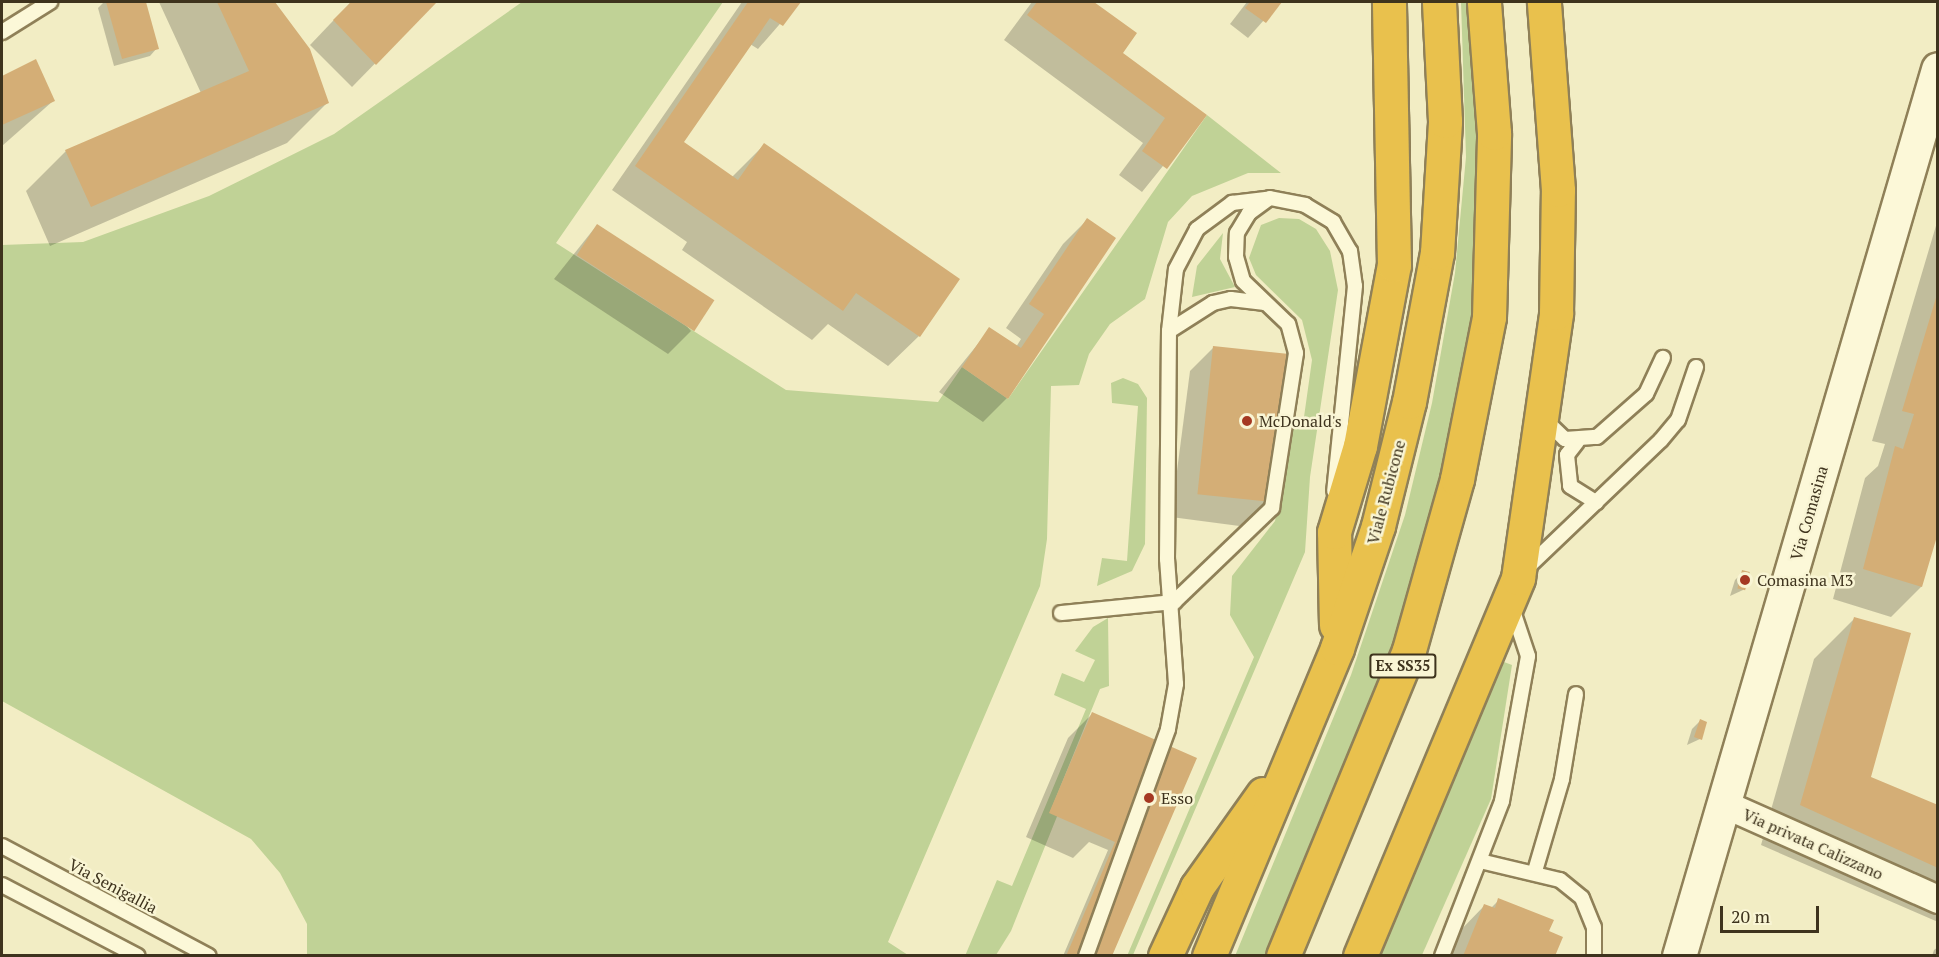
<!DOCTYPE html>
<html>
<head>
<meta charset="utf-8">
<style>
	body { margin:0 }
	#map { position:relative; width:1939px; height:957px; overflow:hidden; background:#f2edc4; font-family:"PT Serif",serif }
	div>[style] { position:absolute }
	.green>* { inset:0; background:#c0d296 }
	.shadow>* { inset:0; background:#0003 }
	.building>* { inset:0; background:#d4ae76; transform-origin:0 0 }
	.roads { filter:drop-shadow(2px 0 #8f8058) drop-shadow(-2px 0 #8f8058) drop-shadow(0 2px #8f8058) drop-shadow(0 -2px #8f8058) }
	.lane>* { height:14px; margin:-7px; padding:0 7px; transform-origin:7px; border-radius:7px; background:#fcf8d8 }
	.street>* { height:27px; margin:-13.5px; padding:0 13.5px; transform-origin:13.5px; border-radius:13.5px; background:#fcf8d8 }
	.secondary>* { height:33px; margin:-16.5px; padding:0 16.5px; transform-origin:16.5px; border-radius:16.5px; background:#fcf8d8 }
	.highway>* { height:33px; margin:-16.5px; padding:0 16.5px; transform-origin:16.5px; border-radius:16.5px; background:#e9c14d }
	.dots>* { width:16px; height:16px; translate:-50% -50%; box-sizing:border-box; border:3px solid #f9f5d4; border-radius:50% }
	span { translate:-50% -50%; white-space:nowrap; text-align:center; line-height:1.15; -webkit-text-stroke:5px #f9f5d4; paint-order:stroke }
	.shield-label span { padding:2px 4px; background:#f9f5d4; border:2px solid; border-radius:4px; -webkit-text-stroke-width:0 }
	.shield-label { font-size:15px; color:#3e331d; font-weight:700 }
	.poi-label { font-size:16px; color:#3e331d }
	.left { translate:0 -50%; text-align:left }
	.street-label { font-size:16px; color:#3e331d }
	.frame { position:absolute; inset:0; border:3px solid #3e331d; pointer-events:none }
	.scale { position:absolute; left:1720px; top:906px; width:99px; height:27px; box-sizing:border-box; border:3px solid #3e331d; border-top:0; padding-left:8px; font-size:18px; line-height:21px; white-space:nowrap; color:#3e331d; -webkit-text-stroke:4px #f9f5d4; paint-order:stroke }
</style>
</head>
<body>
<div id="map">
	<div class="green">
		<div style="clip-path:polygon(522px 2px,723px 2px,556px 243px,786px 390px,938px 402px,962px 367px,1008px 399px,1207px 115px,1281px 173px,1248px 173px,1192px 196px,1168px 222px,1145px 299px,1110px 324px,1089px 354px,1079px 385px,1051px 386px,1047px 539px,1040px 586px,888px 942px,908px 955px,307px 955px,307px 924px,280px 873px,251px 839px,2px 701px,2px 245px,83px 242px,209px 196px,334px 134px)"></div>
		<div style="clip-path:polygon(1461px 2px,1469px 2px,1480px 135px,1475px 305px,1440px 488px,1388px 667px,1356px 751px,1267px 955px,1235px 956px,1351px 675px,1405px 515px,1432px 403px,1455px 273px,1466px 157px)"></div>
		<div style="clip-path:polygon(1279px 218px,1299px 219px,1316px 229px,1330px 251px,1338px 290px,1310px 477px,1305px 552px,1133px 955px,1127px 956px,1254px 657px,1230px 615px,1232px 576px,1275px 521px,1294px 425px,1304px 417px,1312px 360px,1302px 320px,1256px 275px,1249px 258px,1261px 225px)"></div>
		<div style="clip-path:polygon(1223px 233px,1220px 259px,1235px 287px,1192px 297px,1197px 266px)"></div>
		<div style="clip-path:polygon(1123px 378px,1138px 384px,1147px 398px,1145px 544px,1132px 571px,1097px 586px,1102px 558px,1127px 561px,1138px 406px,1112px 403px,1111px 383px)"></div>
		<div style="clip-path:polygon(1108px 618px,1109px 686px,1100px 689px,1050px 812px,1058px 814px,1011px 931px,996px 955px,965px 956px,997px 880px,1012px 886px,1086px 709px,1054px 695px,1062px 673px,1084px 682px,1095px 660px,1075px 651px,1093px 627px)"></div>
		<div style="clip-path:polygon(1504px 662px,1512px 665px,1491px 799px,1422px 955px,1377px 956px)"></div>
	</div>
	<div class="shadow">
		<div style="clip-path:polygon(104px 2px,144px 2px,157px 48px,150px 56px,114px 66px,98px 8px)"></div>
		<div style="clip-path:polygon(159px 2px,273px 2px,308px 50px,327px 103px,287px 143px,50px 246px,26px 191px,66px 151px,201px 93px)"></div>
		<div style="clip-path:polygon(351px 2px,435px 2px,352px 87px,310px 45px)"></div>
		<div style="clip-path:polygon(742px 2px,799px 2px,758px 49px,750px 44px,682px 143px,732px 177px,764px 145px,919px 336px,888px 366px,828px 324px,812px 340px,682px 250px,687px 242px,612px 190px)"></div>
		<div style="clip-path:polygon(1032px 2px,1091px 2px,1135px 34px,1121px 53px,1204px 115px,1142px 192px,1119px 175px,1143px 143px,1004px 40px)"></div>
		<div style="clip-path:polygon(1247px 2px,1280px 2px,1248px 38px,1230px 24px)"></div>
		<div style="clip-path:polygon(35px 62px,53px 101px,2px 146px,2px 78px)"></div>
		<div style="clip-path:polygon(1938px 219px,1938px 527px,1921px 587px,1891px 617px,1833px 599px,1865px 478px,1878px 466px,1885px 444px,1872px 441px)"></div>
		<div style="clip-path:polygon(1087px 220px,1007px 398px,983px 422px,939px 392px,990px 329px,1016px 347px,1021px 339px,1006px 328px,1063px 244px)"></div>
		<div style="clip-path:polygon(597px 225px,691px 331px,668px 354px,554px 279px)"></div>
		<div style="clip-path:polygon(1214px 347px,1271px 503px,1247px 527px,1171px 517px,1190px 371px)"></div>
		<div style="clip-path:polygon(1743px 572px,1743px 590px,1730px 596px,1735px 580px)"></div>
		<div style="clip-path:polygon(1854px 619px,1869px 778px,1938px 807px,1938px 922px,1761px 845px,1814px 659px)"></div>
		<div style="clip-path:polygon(1092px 714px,1195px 759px,1110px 956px,1063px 956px,1108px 850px,1089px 842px,1073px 858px,1026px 837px,1068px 738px)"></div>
		<div style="clip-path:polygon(1700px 721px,1700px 739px,1687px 745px,1692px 729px)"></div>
		<div style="clip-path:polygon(1499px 900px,1547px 932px,1553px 956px,1446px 956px,1454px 937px,1484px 906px,1491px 908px)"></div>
		<div style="clip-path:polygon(1938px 947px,1938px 956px,1932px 956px,1934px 950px)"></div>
	</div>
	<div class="building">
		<div style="clip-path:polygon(106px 2px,146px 2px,159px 49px,122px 59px)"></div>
		<div style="clip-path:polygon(217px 2px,275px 2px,310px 49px,329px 103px,91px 207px,65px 150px,249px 71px)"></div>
		<div style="clip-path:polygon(351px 2px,437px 2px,376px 65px,333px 20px)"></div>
		<div style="clip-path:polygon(748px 2px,801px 2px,783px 26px,770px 18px,684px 142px,738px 180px,764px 143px,960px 279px,920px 337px,856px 293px,843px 311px,635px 166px)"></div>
		<div style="clip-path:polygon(1037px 2px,1094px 2px,1137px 33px,1123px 53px,1207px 115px,1167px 169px,1142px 151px,1165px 118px,1027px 15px)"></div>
		<div style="clip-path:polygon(1250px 2px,1282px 2px,1266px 23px,1245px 8px)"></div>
		<div style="clip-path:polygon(36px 59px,55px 101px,2px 125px,2px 76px)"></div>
		<div style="clip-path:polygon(1087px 218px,1116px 238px,1008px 399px,962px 367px,989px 327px,1021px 348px,1044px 314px,1029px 304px)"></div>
		<div style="left:597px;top:224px;width:140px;height:37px;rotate:33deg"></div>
		<div style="clip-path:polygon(1938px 291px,1938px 533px,1922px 587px,1863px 569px,1895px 446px,1903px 449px,1914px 414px,1902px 411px)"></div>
		<div style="left:1213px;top:346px;width:81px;height:149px;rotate:6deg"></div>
		<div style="left:1742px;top:570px;width:8px;height:19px;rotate:14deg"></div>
		<div style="clip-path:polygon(1854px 617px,1911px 633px,1871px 777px,1938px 805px,1938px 868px,1800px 805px)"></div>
		<div style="clip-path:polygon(1092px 712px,1197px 758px,1112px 956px,1066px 956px,1115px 842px,1049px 813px)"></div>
		<div style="clip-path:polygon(1700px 719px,1707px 722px,1702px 740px,1694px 737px)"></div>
		<div style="clip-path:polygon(1498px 898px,1554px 920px,1549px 931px,1563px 937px,1555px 956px,1463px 956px,1484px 904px,1495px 908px)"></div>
	</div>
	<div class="roads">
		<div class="lane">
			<div style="left:2px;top:32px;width:57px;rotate:-32deg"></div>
			<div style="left:1169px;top:331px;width:52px;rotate:-32.5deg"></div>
			<div style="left:1213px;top:303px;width:18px;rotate:-13deg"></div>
			<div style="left:1231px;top:299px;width:32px;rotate:7deg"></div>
			<div style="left:1544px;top:419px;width:29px;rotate:44deg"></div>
			<div style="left:1565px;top:439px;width:32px;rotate:-4deg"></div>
			<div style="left:1597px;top:437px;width:65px;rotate:-41.3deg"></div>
			<div style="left:1646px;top:394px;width:40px;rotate:-65deg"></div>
			<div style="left:1577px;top:442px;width:16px;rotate:128deg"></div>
			<div style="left:1567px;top:455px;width:31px;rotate:84deg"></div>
			<div style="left:1570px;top:486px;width:31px;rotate:32deg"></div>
			<div style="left:1527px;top:568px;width:185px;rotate:-43.7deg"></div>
			<div style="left:1661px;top:440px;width:26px;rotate:-50deg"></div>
			<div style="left:1678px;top:420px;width:56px;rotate:-71.2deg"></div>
			<div style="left:1061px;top:613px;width:114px;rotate:-5.6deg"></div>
			<div style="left:1174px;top:602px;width:136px;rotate:-43.8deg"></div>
			<div style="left:1272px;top:508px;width:157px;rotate:-81.2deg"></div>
			<div style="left:1296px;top:353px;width:30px;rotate:-105deg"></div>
			<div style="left:1288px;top:324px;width:62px;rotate:-136.3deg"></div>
			<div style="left:1243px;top:281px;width:25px;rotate:-106deg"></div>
			<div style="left:1236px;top:257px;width:24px;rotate:-88deg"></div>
			<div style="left:1237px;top:233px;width:23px;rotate:-59deg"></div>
			<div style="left:1249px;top:213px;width:24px;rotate:-36deg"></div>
			<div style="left:2px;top:846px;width:234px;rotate:28deg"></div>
			<div style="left:1480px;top:861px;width:82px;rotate:13.4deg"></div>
			<div style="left:1560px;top:880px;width:28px;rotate:39deg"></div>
			<div style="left:1582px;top:898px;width:31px;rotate:68deg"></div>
			<div style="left:1594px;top:927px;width:29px;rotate:90deg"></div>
			<div style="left:1535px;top:871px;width:96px;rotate:-73.6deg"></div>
			<div style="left:1562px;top:779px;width:86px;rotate:-80.6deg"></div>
			<div style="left:2px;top:885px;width:153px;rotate:27.6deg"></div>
			<div style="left:1086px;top:956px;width:241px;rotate:-70.1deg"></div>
			<div style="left:1168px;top:729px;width:46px;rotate:-79.9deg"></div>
			<div style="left:1176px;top:684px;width:125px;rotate:-94.1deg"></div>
			<div style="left:1167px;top:559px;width:228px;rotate:-89.5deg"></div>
			<div style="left:1169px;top:331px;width:62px;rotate:-83.6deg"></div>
			<div style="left:1176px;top:269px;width:45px;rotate:-62.3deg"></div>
			<div style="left:1197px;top:229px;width:44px;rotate:-36.6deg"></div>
			<div style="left:1232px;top:203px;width:38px;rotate:-7deg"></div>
			<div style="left:1270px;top:198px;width:36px;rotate:11deg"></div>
			<div style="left:1305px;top:205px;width:33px;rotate:31deg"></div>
			<div style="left:1333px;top:222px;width:34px;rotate:60deg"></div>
			<div style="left:1350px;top:251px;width:35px;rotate:82deg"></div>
			<div style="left:1355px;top:286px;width:206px;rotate:95.8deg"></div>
			<div style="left:1442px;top:956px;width:166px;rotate:-68.8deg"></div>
			<div style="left:1502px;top:801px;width:147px;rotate:-79.8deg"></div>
			<div style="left:1528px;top:656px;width:51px;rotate:-108.4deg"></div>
		</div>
		<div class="street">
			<div style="left:1722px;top:803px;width:236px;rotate:24deg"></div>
		</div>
		<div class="secondary">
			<div style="left:1679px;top:956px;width:924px;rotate:-73.72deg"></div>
		</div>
		<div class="highway">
			<div style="left:1336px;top:625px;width:93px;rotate:-91.2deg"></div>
			<div style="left:1334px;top:532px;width:90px;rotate:-73.2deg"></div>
			<div style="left:1360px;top:446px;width:184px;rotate:-79.4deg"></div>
			<div style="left:1394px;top:265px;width:263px;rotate:-91.1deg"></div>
			<div style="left:1165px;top:956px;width:76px;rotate:-65.1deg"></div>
			<div style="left:1197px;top:887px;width:114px;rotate:-54.6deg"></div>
			<div style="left:1209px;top:956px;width:334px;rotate:-67.4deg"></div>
			<div style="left:1337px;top:648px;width:129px;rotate:-71.4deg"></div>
			<div style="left:1378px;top:526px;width:128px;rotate:-76deg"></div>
			<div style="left:1409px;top:402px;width:152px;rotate:-79.4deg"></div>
			<div style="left:1437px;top:253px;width:132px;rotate:-86.5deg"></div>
			<div style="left:1445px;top:121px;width:119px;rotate:-92.9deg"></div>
			<div style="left:1283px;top:956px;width:331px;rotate:-67.6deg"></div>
			<div style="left:1409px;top:650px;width:178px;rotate:-74.3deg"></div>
			<div style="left:1457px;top:479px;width:165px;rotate:-78.8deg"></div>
			<div style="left:1489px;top:317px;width:184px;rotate:-88.4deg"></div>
			<div style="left:1494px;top:133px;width:131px;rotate:-94.4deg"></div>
			<div style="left:1360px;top:956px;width:410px;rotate:-67.3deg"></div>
			<div style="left:1518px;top:578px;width:268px;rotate:-81.8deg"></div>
			<div style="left:1556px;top:313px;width:123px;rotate:-89.1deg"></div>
			<div style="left:1558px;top:190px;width:189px;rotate:-94.3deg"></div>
		</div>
	</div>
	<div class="dots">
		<div style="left:1247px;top:421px;background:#a53922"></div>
		<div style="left:1745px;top:580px;background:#a53922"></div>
		<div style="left:1149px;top:798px;background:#a53922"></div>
	</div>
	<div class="shield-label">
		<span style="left:1403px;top:666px">Ex SS35</span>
	</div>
	<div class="poi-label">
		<span class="left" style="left:1259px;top:421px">McDonald's</span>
		<span class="left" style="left:1757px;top:580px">Comasina M3</span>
		<span class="left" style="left:1161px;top:798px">Esso</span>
	</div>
	<div class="street-label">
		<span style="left:1386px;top:492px;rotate:-75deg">Viale Rubicone</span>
		<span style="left:1809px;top:513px;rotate:-74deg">Via Comasina</span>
		<span style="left:1813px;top:844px;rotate:24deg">Via privata Calizzano</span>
		<span style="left:113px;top:886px;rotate:28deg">Via Senigallia</span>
	</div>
	<div class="frame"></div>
	<div class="scale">20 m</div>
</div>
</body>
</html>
